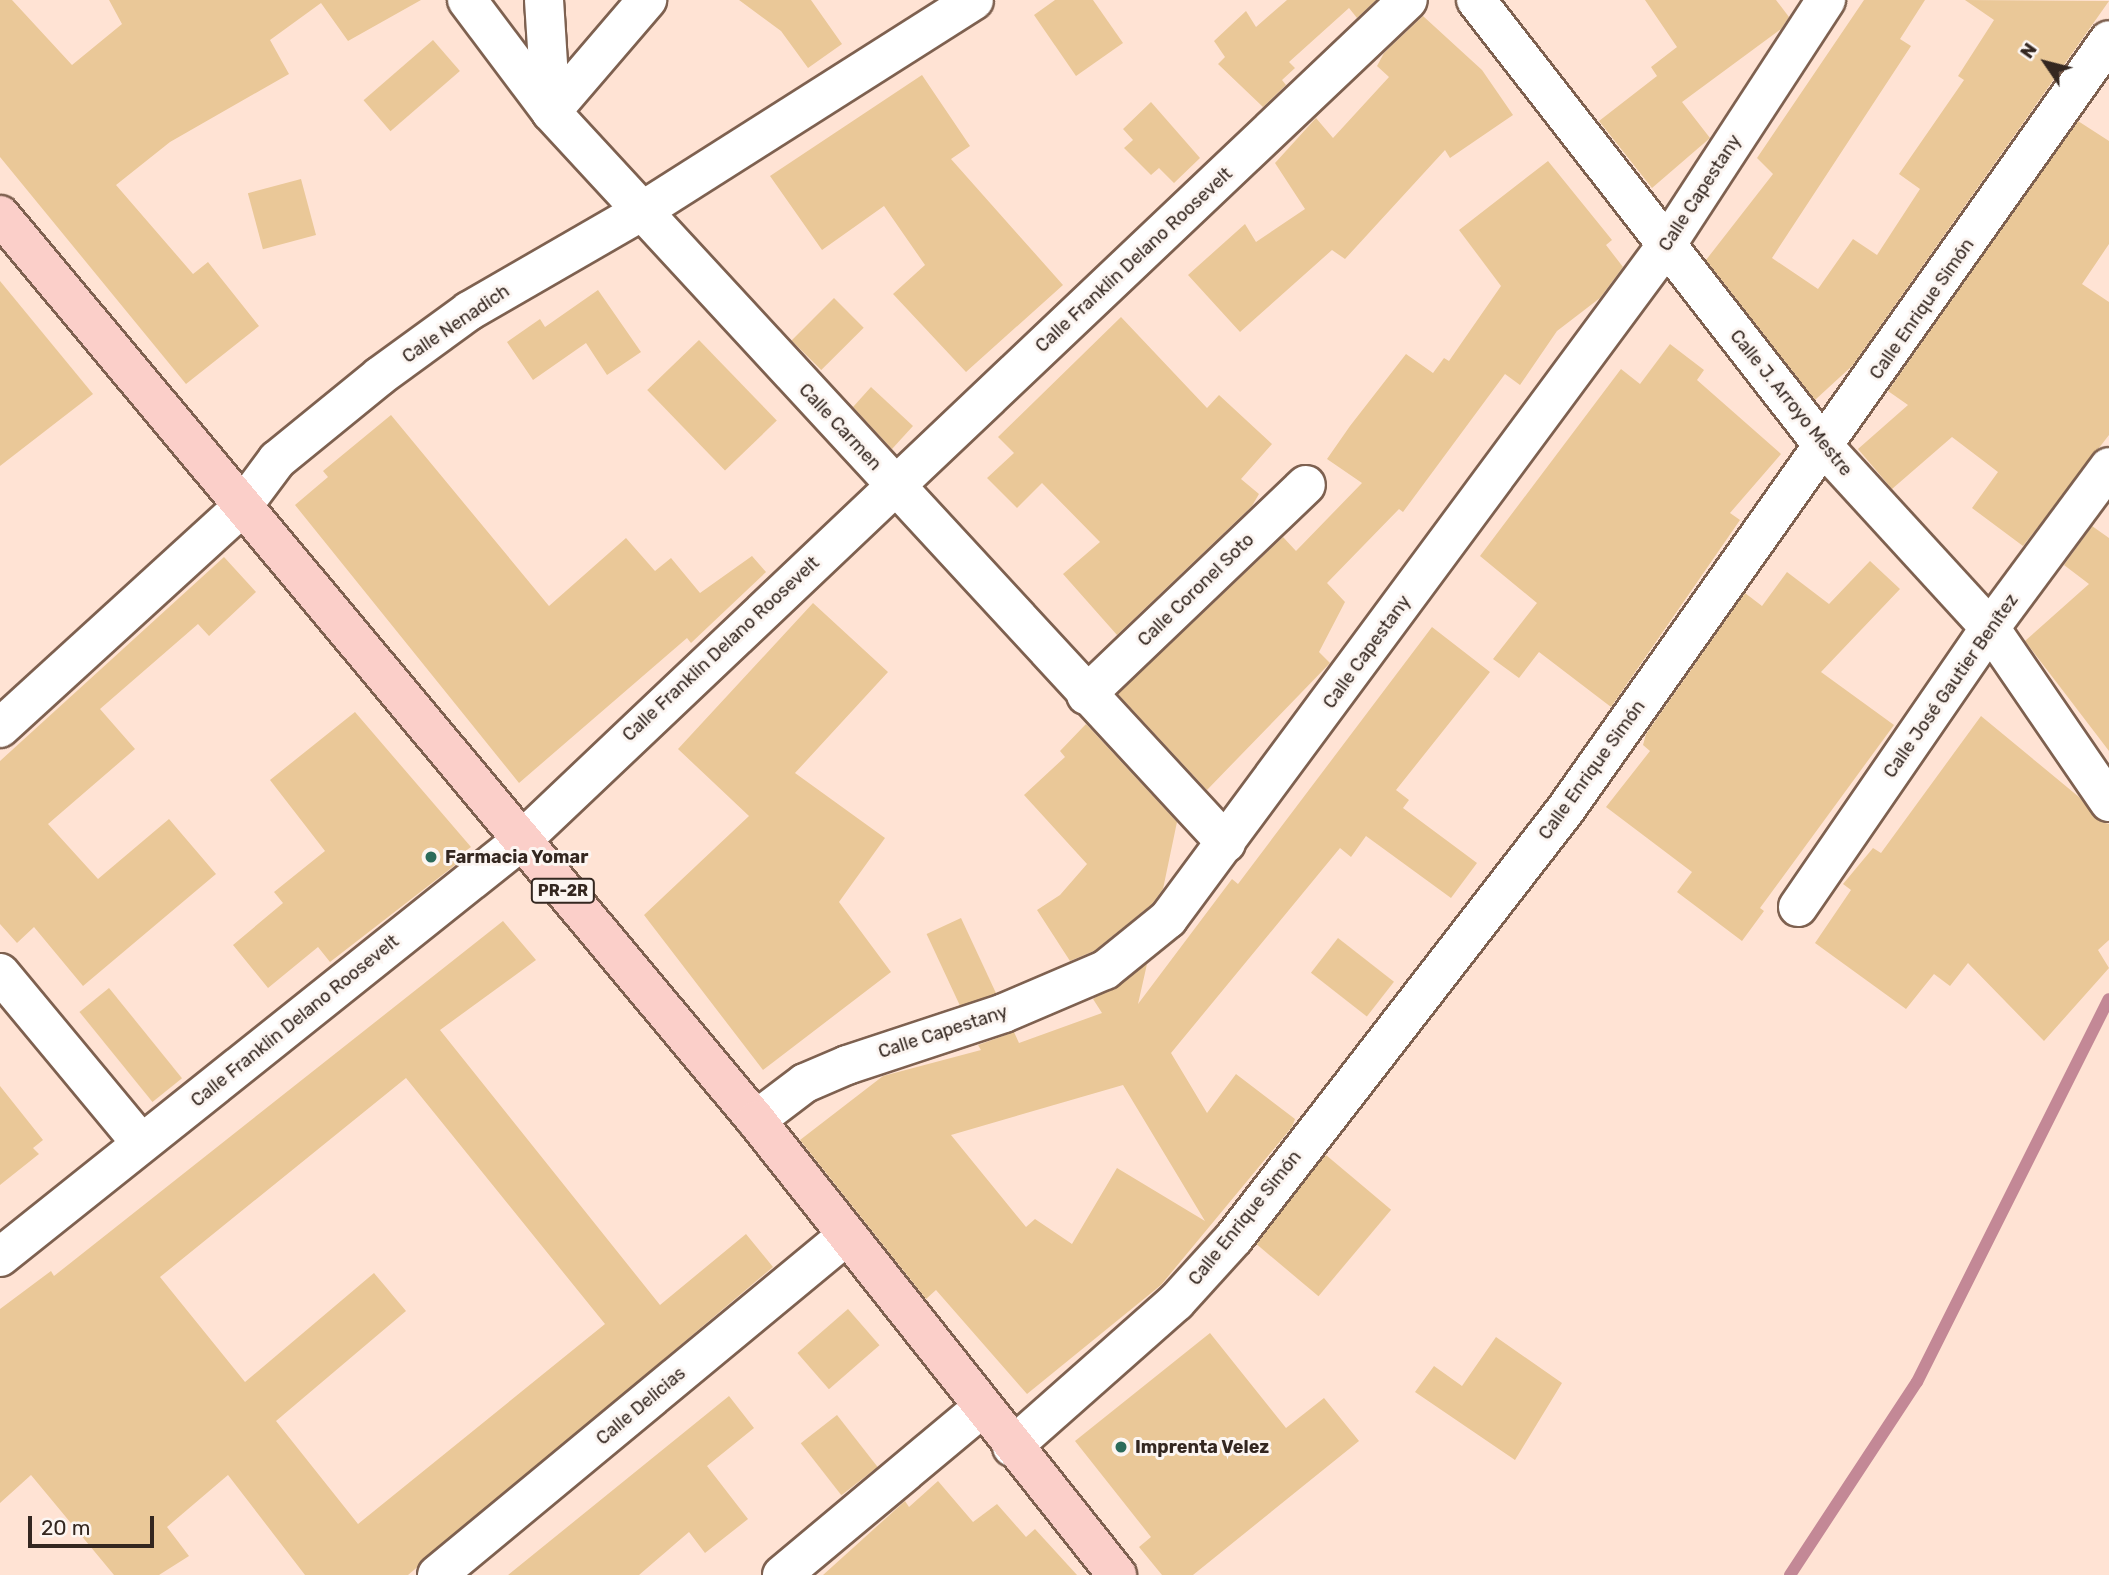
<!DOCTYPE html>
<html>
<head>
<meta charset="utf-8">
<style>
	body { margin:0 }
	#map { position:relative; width:2109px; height:1575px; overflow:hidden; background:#ffe3d4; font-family:Rubik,sans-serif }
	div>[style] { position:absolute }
	.stream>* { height:12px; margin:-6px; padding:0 6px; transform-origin:6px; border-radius:6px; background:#c38896 }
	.building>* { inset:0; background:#eac898; transform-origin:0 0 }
	.roads { filter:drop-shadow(2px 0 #7e6150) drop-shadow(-2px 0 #7e6150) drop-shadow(0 2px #7e6150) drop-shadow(0 -2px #7e6150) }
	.minor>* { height:38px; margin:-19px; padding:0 19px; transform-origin:19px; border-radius:19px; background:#fff }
	.primary>* { height:38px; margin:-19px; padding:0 19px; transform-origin:19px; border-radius:19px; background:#fbcfc9 }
	.dots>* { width:19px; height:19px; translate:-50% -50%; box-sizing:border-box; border:4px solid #fcf5f1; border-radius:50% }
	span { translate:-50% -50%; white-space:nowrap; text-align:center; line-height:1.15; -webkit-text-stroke:6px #fcf5f1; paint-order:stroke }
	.shield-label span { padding:2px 5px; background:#fcf5f1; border:2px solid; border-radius:5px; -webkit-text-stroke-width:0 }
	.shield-label { font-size:16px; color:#342720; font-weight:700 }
	.street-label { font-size:18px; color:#342720 }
	.poi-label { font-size:18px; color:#342720; font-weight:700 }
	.left { translate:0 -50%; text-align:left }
	.north { position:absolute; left:2011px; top:28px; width:70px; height:70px; -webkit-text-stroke:5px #fcf5f1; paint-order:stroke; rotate:305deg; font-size:19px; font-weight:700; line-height:28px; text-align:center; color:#342720 }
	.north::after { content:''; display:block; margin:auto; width:24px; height:32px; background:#342720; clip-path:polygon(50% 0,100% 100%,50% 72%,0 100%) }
	.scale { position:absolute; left:28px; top:1516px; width:126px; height:32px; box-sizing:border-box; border:4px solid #342720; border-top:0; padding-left:9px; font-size:21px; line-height:24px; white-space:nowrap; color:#342720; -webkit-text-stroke:5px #fcf5f1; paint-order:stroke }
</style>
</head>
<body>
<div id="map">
	<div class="stream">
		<div style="left:1790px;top:1575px;width:231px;rotate:-56.7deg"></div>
		<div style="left:1917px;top:1382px;width:428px;rotate:-63.4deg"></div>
	</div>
	<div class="building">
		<div style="clip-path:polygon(0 0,12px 0,72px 65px,122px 24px,109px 0,421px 0,348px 41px,321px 3px,270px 40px,289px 74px,170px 142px,116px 185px,193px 274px,208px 262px,259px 326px,186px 384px,0 157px)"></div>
		<div style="clip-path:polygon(739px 0,811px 0,842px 44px,808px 68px,781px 31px)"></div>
		<div style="clip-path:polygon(1055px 0,1093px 0,1123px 43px,1076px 76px,1034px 15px)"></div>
		<div style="clip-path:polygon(1287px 0,1376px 0,1357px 18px,1349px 8px,1289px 62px,1295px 68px,1282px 80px,1286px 85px,1263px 107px,1218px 64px,1225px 57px,1214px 41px,1246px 11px,1256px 27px)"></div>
		<div style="clip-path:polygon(1645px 0,1776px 0,1789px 17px,1781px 29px,1682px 102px,1710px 138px,1652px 188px,1599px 121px,1657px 76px,1651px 67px,1677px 47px)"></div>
		<div style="clip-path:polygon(1864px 0,1925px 0,1900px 39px,1911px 46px,1772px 258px,1818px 289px,1853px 239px,1877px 255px,1920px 189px,1899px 174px,1964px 80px,1958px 76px,1994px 20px,1965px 0,2109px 1px,1852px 366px,1815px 400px,1706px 260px,1773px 174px,1757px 158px)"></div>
		<div style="clip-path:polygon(1423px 16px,1482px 70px,1513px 115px,1450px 158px,1445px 150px,1345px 259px,1332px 250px,1240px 332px,1188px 275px,1245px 224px,1256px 242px,1305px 209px,1275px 163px,1316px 118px,1333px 138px,1389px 77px,1377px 66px,1384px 53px)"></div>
		<div style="left:433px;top:40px;width:41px;height:92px;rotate:49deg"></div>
		<div style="clip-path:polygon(922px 75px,970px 146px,951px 159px,1063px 285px,966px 372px,893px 294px,925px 265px,884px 206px,822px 250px,770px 176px)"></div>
		<div style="clip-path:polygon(1151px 102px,1200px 158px,1174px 183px,1159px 168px,1151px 175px,1124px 148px,1133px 140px,1123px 129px)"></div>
		<div style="clip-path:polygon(2078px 121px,2109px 141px,2109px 244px,2082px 284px,2109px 302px,2109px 435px,2023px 546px,1972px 508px,1998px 472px,1952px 437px,1892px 489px,1858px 449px,1908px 405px,1888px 391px)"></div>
		<div style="clip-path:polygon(1548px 161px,1612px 240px,1606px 245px,1623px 267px,1600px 298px,1557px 331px,1520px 385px,1505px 374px,1403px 512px,1399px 509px,1327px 583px,1345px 602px,1319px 652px,1330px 663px,1207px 790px,1118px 694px,1283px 537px,1296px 551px,1362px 483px,1327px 459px,1350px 426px,1406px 354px,1433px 373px,1444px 358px,1449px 361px,1501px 286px,1459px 230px)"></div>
		<div style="left:301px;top:179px;width:58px;height:55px;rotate:75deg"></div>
		<div style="clip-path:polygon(0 281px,93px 394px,0 466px)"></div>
		<div style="clip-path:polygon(598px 290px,641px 352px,607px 375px,586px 343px,533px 380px,507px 342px,540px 319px,545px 327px)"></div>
		<div style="left:834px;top:298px;width:42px;height:60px;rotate:45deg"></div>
		<div style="clip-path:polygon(1121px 317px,1207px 408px,1219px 395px,1272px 444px,1241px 479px,1259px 494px,1252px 506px,1117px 635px,1063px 574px,1100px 542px,1042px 483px,1017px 508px,987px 478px,1014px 453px,998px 437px)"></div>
		<div style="left:699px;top:340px;width:112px;height:72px;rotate:46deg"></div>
		<div style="clip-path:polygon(1670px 344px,1704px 370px,1697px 380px,1781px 454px,1730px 513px,1740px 520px,1611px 707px,1539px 652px,1519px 678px,1493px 659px,1537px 603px,1480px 556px,1621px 369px,1640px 384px)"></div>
		<div style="clip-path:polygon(871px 387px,913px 426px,892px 449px,853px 407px)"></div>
		<div style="clip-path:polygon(391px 415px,549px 606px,626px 538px,655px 571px,671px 558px,700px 593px,752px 556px,766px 572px,691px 643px,687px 638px,519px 783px,295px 505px,328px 477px,323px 471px)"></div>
		<div style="clip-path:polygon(2092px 526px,2109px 538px,2109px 751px,2025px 641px,2089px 584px,2064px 565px)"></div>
		<div style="clip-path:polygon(224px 557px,256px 592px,209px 636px,198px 624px,100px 709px,135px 749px,48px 824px,98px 879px,169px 819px,216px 874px,83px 986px,34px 927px,17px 943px,0 924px,0 761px)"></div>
		<div style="clip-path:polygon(1870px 561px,1900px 589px,1821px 672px,1894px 725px,1760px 908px,1764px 911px,1742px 941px,1677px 892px,1692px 872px,1606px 807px,1650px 751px,1643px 745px,1646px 734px,1745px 593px,1762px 606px,1787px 572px,1829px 604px)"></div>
		<div style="clip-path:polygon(813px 603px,888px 672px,795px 773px,885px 838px,839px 902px,891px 972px,763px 1070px,644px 915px,749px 816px,678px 749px)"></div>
		<div style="clip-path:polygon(evenodd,1432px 627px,1490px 672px,1396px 790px,1409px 800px,1403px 808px,1477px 863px,1451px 898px,1366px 836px,1351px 857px,1340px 848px,1171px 1053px,1207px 1113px,1236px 1074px,1295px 1119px,1292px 1127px,1161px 1285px,1027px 1394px,936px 1290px,926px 1299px,800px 1140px,883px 1076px,981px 1050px,978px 1045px,1014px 1032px,1019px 1043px,1102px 1013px,1093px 999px,1147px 964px,1138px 1004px,1232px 879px,1238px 884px,1432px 627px,1123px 1085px,1205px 1221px,1117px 1168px,1072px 1244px,1035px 1219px,1026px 1227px,951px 1135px,1123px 1085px)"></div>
		<div style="clip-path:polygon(355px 712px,471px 847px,456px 858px,459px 862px,330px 962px,318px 947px,268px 988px,233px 945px,283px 903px,274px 892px,325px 851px,270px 780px)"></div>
		<div style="clip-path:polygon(1981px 716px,2079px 797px,2099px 821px,2109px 824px,2109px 940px,2098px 950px,2109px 968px,2044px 1041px,1968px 963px,1950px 986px,1934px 974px,1906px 1009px,1815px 943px,1851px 890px,1843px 884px,1873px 848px,1881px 853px)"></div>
		<div style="clip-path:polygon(1086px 724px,1177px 822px,1163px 889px,1152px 904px,1094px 951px,1070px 961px,1037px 910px,1060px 895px,1087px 864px,1024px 795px,1065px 757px,1060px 751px)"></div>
		<div style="left:961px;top:918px;width:83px;height:38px;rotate:65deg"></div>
		<div style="clip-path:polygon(evenodd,503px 921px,536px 960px,440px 1030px,660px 1305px,746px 1234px,773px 1267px,408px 1575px,305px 1575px,228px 1475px,167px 1527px,189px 1556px,159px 1575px,114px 1575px,31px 1475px,0 1503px,0 1309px,51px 1271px,54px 1276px,503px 921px,406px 1078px,605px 1324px,358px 1524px,276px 1421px,406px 1311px,374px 1273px,245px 1382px,160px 1277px,406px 1078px)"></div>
		<div style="left:1338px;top:938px;width:71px;height:44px;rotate:38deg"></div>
		<div style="left:109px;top:988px;width:116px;height:38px;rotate:51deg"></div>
		<div style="clip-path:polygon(0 1086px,43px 1140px,33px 1148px,39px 1154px,0 1185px)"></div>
		<div style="left:1326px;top:1155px;width:85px;height:113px;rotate:40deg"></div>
		<div style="left:848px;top:1309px;width:48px;height:67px;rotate:49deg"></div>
		<div style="clip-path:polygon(1210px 1333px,1286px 1428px,1324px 1398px,1359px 1441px,1193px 1575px,1162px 1575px,1139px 1547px,1151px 1537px,1075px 1441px)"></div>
		<div style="clip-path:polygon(1496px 1337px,1562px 1383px,1515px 1460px,1415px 1392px,1434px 1366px,1462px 1386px)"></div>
		<div style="clip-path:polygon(729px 1396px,754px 1428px,707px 1466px,748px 1519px,705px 1553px,689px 1532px,639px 1575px,508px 1575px)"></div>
		<div style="left:837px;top:1415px;width:66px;height:46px;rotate:52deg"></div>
		<div style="clip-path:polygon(938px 1481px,973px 1522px,997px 1504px,1026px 1537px,1035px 1529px,1077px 1575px,823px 1575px,905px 1501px,909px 1507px)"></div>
	</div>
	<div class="roads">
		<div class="minor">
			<div style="left:467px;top:0;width:140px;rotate:53.1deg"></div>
			<div style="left:551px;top:112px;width:995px;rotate:47.28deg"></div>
			<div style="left:544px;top:0;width:112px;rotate:86.4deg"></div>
			<div style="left:1476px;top:0;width:568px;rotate:52.08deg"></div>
			<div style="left:1825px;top:448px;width:244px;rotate:47.5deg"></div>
			<div style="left:1990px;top:628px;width:211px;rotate:55.6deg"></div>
			<div style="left:551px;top:112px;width:148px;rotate:-49.4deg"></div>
			<div style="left:1086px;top:695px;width:304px;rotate:-43.7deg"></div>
			<div style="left:0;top:728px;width:328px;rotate:-42.4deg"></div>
			<div style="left:242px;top:507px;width:59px;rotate:-53.3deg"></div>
			<div style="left:277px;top:460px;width:133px;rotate:-39.2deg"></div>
			<div style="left:380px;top:376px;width:110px;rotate:-36.1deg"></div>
			<div style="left:469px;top:311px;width:200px;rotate:-30deg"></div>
			<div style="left:642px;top:211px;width:393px;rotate:-32.4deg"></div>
			<div style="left:1798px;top:907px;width:339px;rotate:-55.5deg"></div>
			<div style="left:1990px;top:628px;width:200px;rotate:-53.5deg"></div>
			<div style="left:0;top:973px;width:221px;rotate:50.3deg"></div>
			<div style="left:756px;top:1120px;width:61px;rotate:-37.1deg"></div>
			<div style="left:805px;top:1083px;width:46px;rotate:-23.2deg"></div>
			<div style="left:847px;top:1065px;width:165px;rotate:-18.3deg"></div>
			<div style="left:1004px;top:1013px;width:110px;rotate:-23.1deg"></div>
			<div style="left:1105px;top:970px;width:81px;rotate:-39deg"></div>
			<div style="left:1168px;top:919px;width:836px;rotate:-53.51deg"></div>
			<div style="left:1665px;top:247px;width:295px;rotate:-56.9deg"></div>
			<div style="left:0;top:1257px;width:667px;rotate:-38.61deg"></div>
			<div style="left:521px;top:841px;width:1222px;rotate:-43.48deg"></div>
			<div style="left:1012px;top:1447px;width:219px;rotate:-41.5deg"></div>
			<div style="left:1176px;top:1302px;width:86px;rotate:-47.8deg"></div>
			<div style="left:1234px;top:1238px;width:542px;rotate:-52.26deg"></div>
			<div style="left:1566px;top:809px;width:941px;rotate:-54.77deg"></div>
			<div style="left:437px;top:1575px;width:530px;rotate:-39.64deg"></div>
			<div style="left:782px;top:1575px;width:261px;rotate:-39.9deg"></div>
		</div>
		<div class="primary">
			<div style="left:0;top:215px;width:1179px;rotate:50.13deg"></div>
			<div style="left:756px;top:1120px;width:581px;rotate:51.57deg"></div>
		</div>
	</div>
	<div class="dots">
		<div style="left:431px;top:857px;background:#2c6c5b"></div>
		<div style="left:1121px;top:1447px;background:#2c6c5b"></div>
	</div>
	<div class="shield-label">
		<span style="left:563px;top:891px">PR-2R</span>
	</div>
	<div class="street-label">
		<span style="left:1700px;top:193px;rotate:-57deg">Calle Capestany</span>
		<span style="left:1134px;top:260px;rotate:-43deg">Calle Franklin Delano Roosevelt</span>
		<span style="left:1922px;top:309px;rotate:-55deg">Calle Enrique Simón</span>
		<span style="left:456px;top:324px;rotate:-34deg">Calle Nenadich</span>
		<span style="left:1791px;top:403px;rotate:51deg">Calle J. Arroyo Mestre</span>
		<span style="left:840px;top:427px;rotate:47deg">Calle Carmen</span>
		<span style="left:1196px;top:590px;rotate:-44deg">Calle Coronel Soto</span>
		<span style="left:721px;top:649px;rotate:-43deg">Calle Franklin Delano Roosevelt</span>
		<span style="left:1367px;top:652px;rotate:-54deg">Calle Capestany</span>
		<span style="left:1951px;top:686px;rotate:-55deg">Calle José Gautier Benítez</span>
		<span style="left:1592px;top:770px;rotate:-54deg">Calle Enrique Simón</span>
		<span style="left:295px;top:1021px;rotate:-39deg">Calle Franklin Delano Roosevelt</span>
		<span style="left:943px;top:1032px;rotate:-18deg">Calle Capestany</span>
		<span style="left:1245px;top:1218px;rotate:-51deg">Calle Enrique Simón</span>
		<span style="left:641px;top:1406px;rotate:-40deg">Calle Delicias</span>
	</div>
	<div class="poi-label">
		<span class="left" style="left:445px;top:857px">Farmacia Yomar</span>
		<span class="left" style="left:1135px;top:1447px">Imprenta Velez</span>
	</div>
	<div class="north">N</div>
	<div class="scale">20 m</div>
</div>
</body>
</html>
